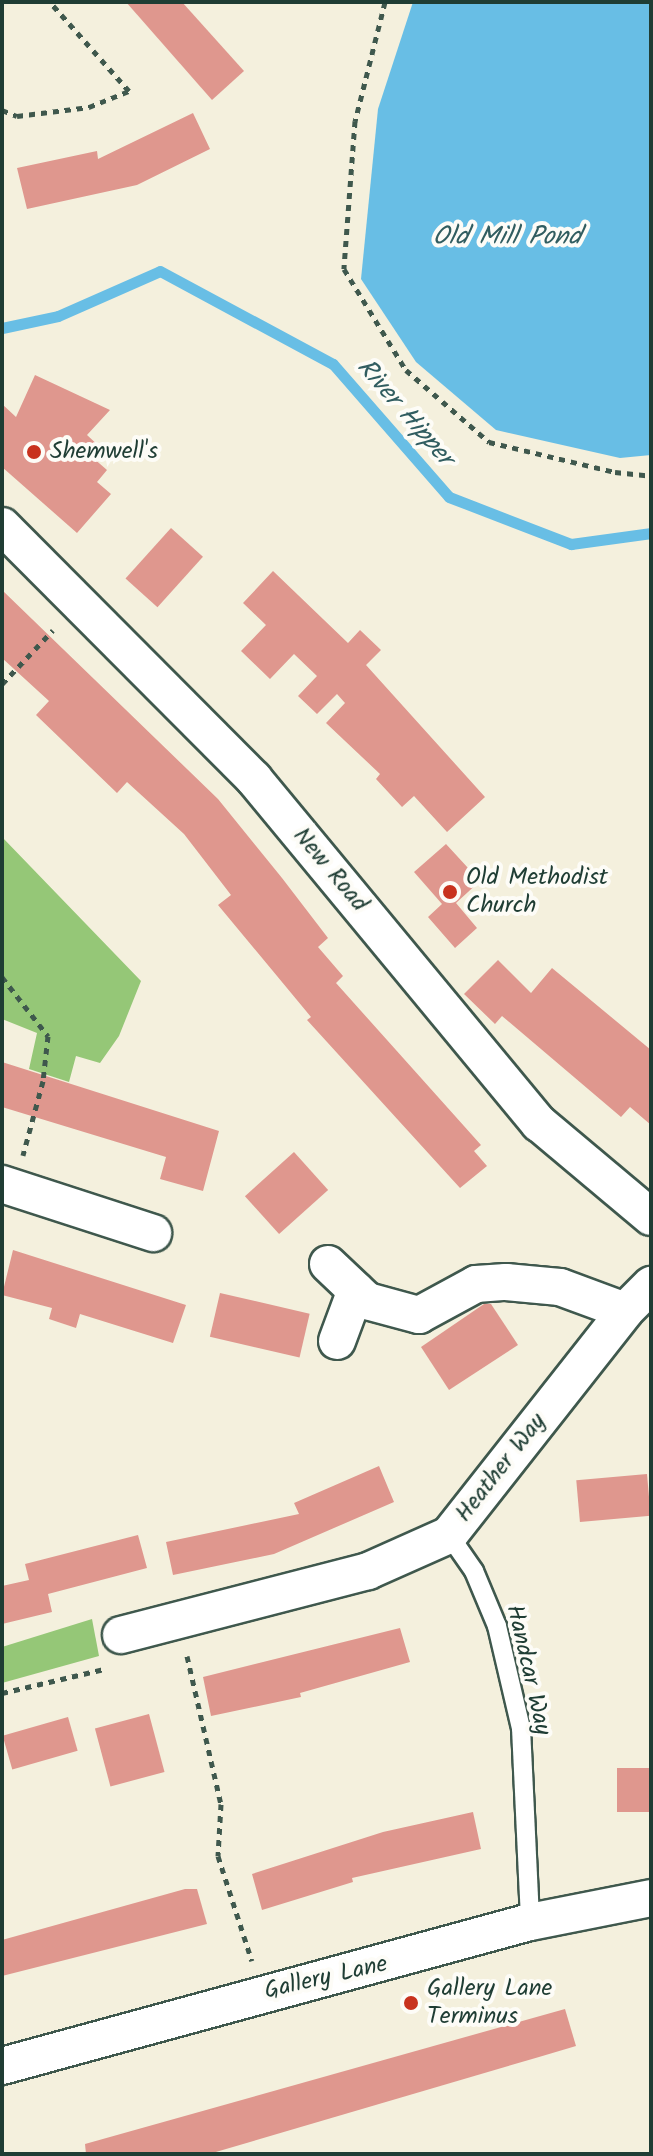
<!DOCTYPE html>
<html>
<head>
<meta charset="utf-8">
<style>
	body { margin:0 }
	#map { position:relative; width:653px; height:2156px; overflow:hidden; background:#f4f0dd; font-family:Kalam,sans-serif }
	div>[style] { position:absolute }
	.green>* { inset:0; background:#95c777 }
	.water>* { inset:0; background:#68bee5 }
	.stream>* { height:11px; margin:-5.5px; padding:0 5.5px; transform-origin:5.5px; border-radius:5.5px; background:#68bee5 }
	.building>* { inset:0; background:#df978e; transform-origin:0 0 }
	.path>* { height:5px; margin-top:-2.5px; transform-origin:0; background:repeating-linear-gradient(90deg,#3f584d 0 6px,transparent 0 12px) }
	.roads { filter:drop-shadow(2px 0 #3f584d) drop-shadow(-2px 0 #3f584d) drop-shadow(0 2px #3f584d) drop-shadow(0 -2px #3f584d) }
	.service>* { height:18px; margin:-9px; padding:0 9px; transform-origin:9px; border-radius:9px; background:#fff }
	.minor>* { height:36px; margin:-18px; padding:0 18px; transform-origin:18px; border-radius:18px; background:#fff }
	.dots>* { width:22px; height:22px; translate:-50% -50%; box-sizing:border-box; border:4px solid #fdfcf7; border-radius:50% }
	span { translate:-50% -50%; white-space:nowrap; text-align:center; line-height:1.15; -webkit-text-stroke:8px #fdfcf7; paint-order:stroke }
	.poi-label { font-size:24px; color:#1f3d34 }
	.left { translate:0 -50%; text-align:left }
	.street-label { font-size:24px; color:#1f3d34 }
	.water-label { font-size:26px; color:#315d60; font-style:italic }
	.frame { position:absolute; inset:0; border:4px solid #1f3d34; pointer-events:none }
</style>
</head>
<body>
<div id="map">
	<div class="green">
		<div style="clip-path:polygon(2px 837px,141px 981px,119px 1036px,100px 1063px,76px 1056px,69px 1082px,29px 1069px,37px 1033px,2px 1019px)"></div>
		<div style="clip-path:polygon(92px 1619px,99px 1656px,2px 1683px,2px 1647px)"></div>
	</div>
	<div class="water">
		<div style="clip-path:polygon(413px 2px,651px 3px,651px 455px,620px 458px,496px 430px,416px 362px,361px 279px,378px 109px)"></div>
	</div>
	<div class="stream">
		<div style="left:2px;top:328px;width:57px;rotate:-12.1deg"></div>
		<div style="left:58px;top:316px;width:111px;rotate:-23.8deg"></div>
		<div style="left:160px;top:271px;width:196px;rotate:28.3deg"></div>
		<div style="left:333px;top:364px;width:176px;rotate:48.9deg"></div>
		<div style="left:449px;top:497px;width:131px;rotate:21.1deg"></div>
		<div style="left:571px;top:544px;width:81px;rotate:-7.8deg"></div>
	</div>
	<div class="building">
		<div style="clip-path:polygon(126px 2px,182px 2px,244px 71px,212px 100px)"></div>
		<div style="clip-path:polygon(193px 113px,210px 149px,137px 185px,27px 209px,17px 168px,97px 151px,98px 159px)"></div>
		<div style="clip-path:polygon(35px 375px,110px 410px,87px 435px,101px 448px,92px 457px,107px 470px,97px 482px,111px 494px,77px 533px,2px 467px,2px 404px,16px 417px)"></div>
		<div style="left:171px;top:528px;width:43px;height:68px;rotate:42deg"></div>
		<div style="clip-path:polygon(273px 571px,348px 643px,360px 630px,381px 650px,366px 665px,485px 797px,447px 832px,414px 796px,402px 807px,376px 779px,380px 774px,326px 723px,345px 703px,337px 694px,317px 714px,298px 696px,317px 676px,294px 654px,270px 679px,241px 651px,266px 625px,243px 603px)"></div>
		<div style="clip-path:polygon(2px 590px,218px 799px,282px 878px,328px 938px,318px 947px,343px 976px,336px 983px,481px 1145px,474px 1151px,487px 1166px,460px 1188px,307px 1020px,311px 1017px,218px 905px,231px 895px,184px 834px,127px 782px,117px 793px,36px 715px,49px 701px,2px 658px)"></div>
		<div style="clip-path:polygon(446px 844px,480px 881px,456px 903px,477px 928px,455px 948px,428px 917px,442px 904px,414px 872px)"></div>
		<div style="clip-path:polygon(498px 960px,531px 993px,552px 968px,651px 1050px,651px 1125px,630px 1107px,621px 1117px,502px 1016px,495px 1024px,464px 994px)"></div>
		<div style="clip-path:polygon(2px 1062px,219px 1131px,203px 1191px,160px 1179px,166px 1157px,2px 1107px)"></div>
		<div style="left:294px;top:1152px;width:51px;height:66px;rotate:48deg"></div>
		<div style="clip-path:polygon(13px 1250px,186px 1305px,173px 1343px,80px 1314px,76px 1328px,49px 1319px,52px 1308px,2px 1295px)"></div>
		<div style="left:220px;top:1293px;width:92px;height:45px;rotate:13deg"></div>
		<div style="clip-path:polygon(484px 1304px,491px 1304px,518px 1345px,449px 1390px,421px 1347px)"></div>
		<div style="clip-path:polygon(379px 1466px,394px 1502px,274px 1554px,173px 1575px,166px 1542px,299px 1514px,294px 1503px)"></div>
		<div style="left:647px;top:1474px;width:42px;height:71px;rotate:85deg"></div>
		<div style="clip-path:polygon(138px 1535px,147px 1568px,48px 1594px,52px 1612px,2px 1624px,2px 1586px,29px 1580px,25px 1564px)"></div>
		<div style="clip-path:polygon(400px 1628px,410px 1662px,300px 1693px,301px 1697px,211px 1716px,203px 1677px)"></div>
		<div style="left:149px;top:1714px;width:60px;height:56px;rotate:75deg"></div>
		<div style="left:68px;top:1717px;width:35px;height:68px;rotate:74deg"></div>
		<div style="left:651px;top:1768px;width:44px;height:34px;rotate:90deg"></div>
		<div style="clip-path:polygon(473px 1812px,481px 1849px,352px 1878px,353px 1882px,262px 1910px,252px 1874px,383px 1832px)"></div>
		<div style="clip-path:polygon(185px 1889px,197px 1889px,207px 1924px,2px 1976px,2px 1940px)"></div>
		<div style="clip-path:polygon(565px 2009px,576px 2046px,539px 2057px,209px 2154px,86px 2154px,85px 2144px)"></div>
	</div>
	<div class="path">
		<div style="left:385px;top:2px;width:123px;rotate:104.1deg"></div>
		<div style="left:355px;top:121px;width:148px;rotate:94.3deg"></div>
		<div style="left:344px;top:269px;width:119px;rotate:58.5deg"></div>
		<div style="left:406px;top:370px;width:110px;rotate:40.9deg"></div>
		<div style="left:489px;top:442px;width:130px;rotate:13.4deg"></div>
		<div style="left:615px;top:472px;width:36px;rotate:6deg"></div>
		<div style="left:2px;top:110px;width:16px;rotate:22deg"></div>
		<div style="left:17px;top:116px;width:73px;rotate:-7.1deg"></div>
		<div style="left:89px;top:107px;width:43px;rotate:-21.8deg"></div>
		<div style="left:129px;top:91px;width:119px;rotate:-131.6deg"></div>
		<div style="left:2px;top:684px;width:74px;rotate:-46.6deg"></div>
		<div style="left:2px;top:977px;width:75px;rotate:52.1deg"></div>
		<div style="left:48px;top:1036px;width:45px;rotate:96.3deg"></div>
		<div style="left:43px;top:1081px;width:77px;rotate:105.1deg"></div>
		<div style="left:187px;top:1656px;width:152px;rotate:77.1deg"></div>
		<div style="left:221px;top:1804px;width:52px;rotate:93.3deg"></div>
		<div style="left:218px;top:1856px;width:110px;rotate:72.1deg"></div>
		<div style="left:2px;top:1693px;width:105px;rotate:-13.2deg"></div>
	</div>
	<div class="roads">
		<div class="service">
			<div style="left:449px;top:1535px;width:44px;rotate:55.2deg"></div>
			<div style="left:474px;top:1571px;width:60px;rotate:67.3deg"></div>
			<div style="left:497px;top:1626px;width:105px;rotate:76.8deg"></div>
			<div style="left:521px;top:1728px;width:194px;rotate:87.3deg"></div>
		</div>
		<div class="minor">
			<div style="left:2px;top:526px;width:357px;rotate:45.1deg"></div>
			<div style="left:254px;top:779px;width:447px;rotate:50.4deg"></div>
			<div style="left:539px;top:1123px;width:146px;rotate:40deg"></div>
			<div style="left:2px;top:1184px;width:159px;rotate:18deg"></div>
			<div style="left:328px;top:1264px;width:54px;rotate:43.5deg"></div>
			<div style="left:367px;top:1301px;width:54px;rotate:15.1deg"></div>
			<div style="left:419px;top:1315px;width:65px;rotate:-28.5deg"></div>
			<div style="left:476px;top:1284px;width:30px;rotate:-4deg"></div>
			<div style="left:506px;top:1282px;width:54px;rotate:5.3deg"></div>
			<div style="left:560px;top:1287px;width:69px;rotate:20.3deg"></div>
			<div style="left:337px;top:1341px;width:54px;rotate:-69.6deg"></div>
			<div style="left:121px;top:1635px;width:255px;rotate:-14.5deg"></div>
			<div style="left:368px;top:1571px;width:89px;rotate:-24deg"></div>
			<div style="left:449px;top:1535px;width:285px;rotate:-51.8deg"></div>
			<div style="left:625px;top:1311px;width:37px;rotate:-45deg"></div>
			<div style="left:2px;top:2066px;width:547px;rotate:-15.26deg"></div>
			<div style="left:530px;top:1922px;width:123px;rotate:-11.2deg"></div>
		</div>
	</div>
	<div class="dots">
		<div style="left:34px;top:452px;background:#c8321e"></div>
		<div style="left:450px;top:892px;background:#c8321e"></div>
		<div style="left:411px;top:2003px;background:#c8321e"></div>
	</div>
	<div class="poi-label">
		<span class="left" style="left:50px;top:452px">Shemwell's</span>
		<span class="left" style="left:466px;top:892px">Old Methodist<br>Church</span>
		<span class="left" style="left:427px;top:2003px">Gallery Lane<br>Terminus</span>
	</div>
	<div class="street-label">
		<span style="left:330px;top:870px;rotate:50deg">New Road</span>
		<span style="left:501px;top:1468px;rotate:-52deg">Heather Way</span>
		<span style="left:528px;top:1670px;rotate:77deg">Handcar Way</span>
		<span style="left:326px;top:1978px;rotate:-13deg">Gallery Lane</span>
	</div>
	<div class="water-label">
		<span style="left:507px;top:238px">Old Mill Pond</span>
		<span style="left:404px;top:413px;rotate:49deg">River Hipper</span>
	</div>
	<div class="frame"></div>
</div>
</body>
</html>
